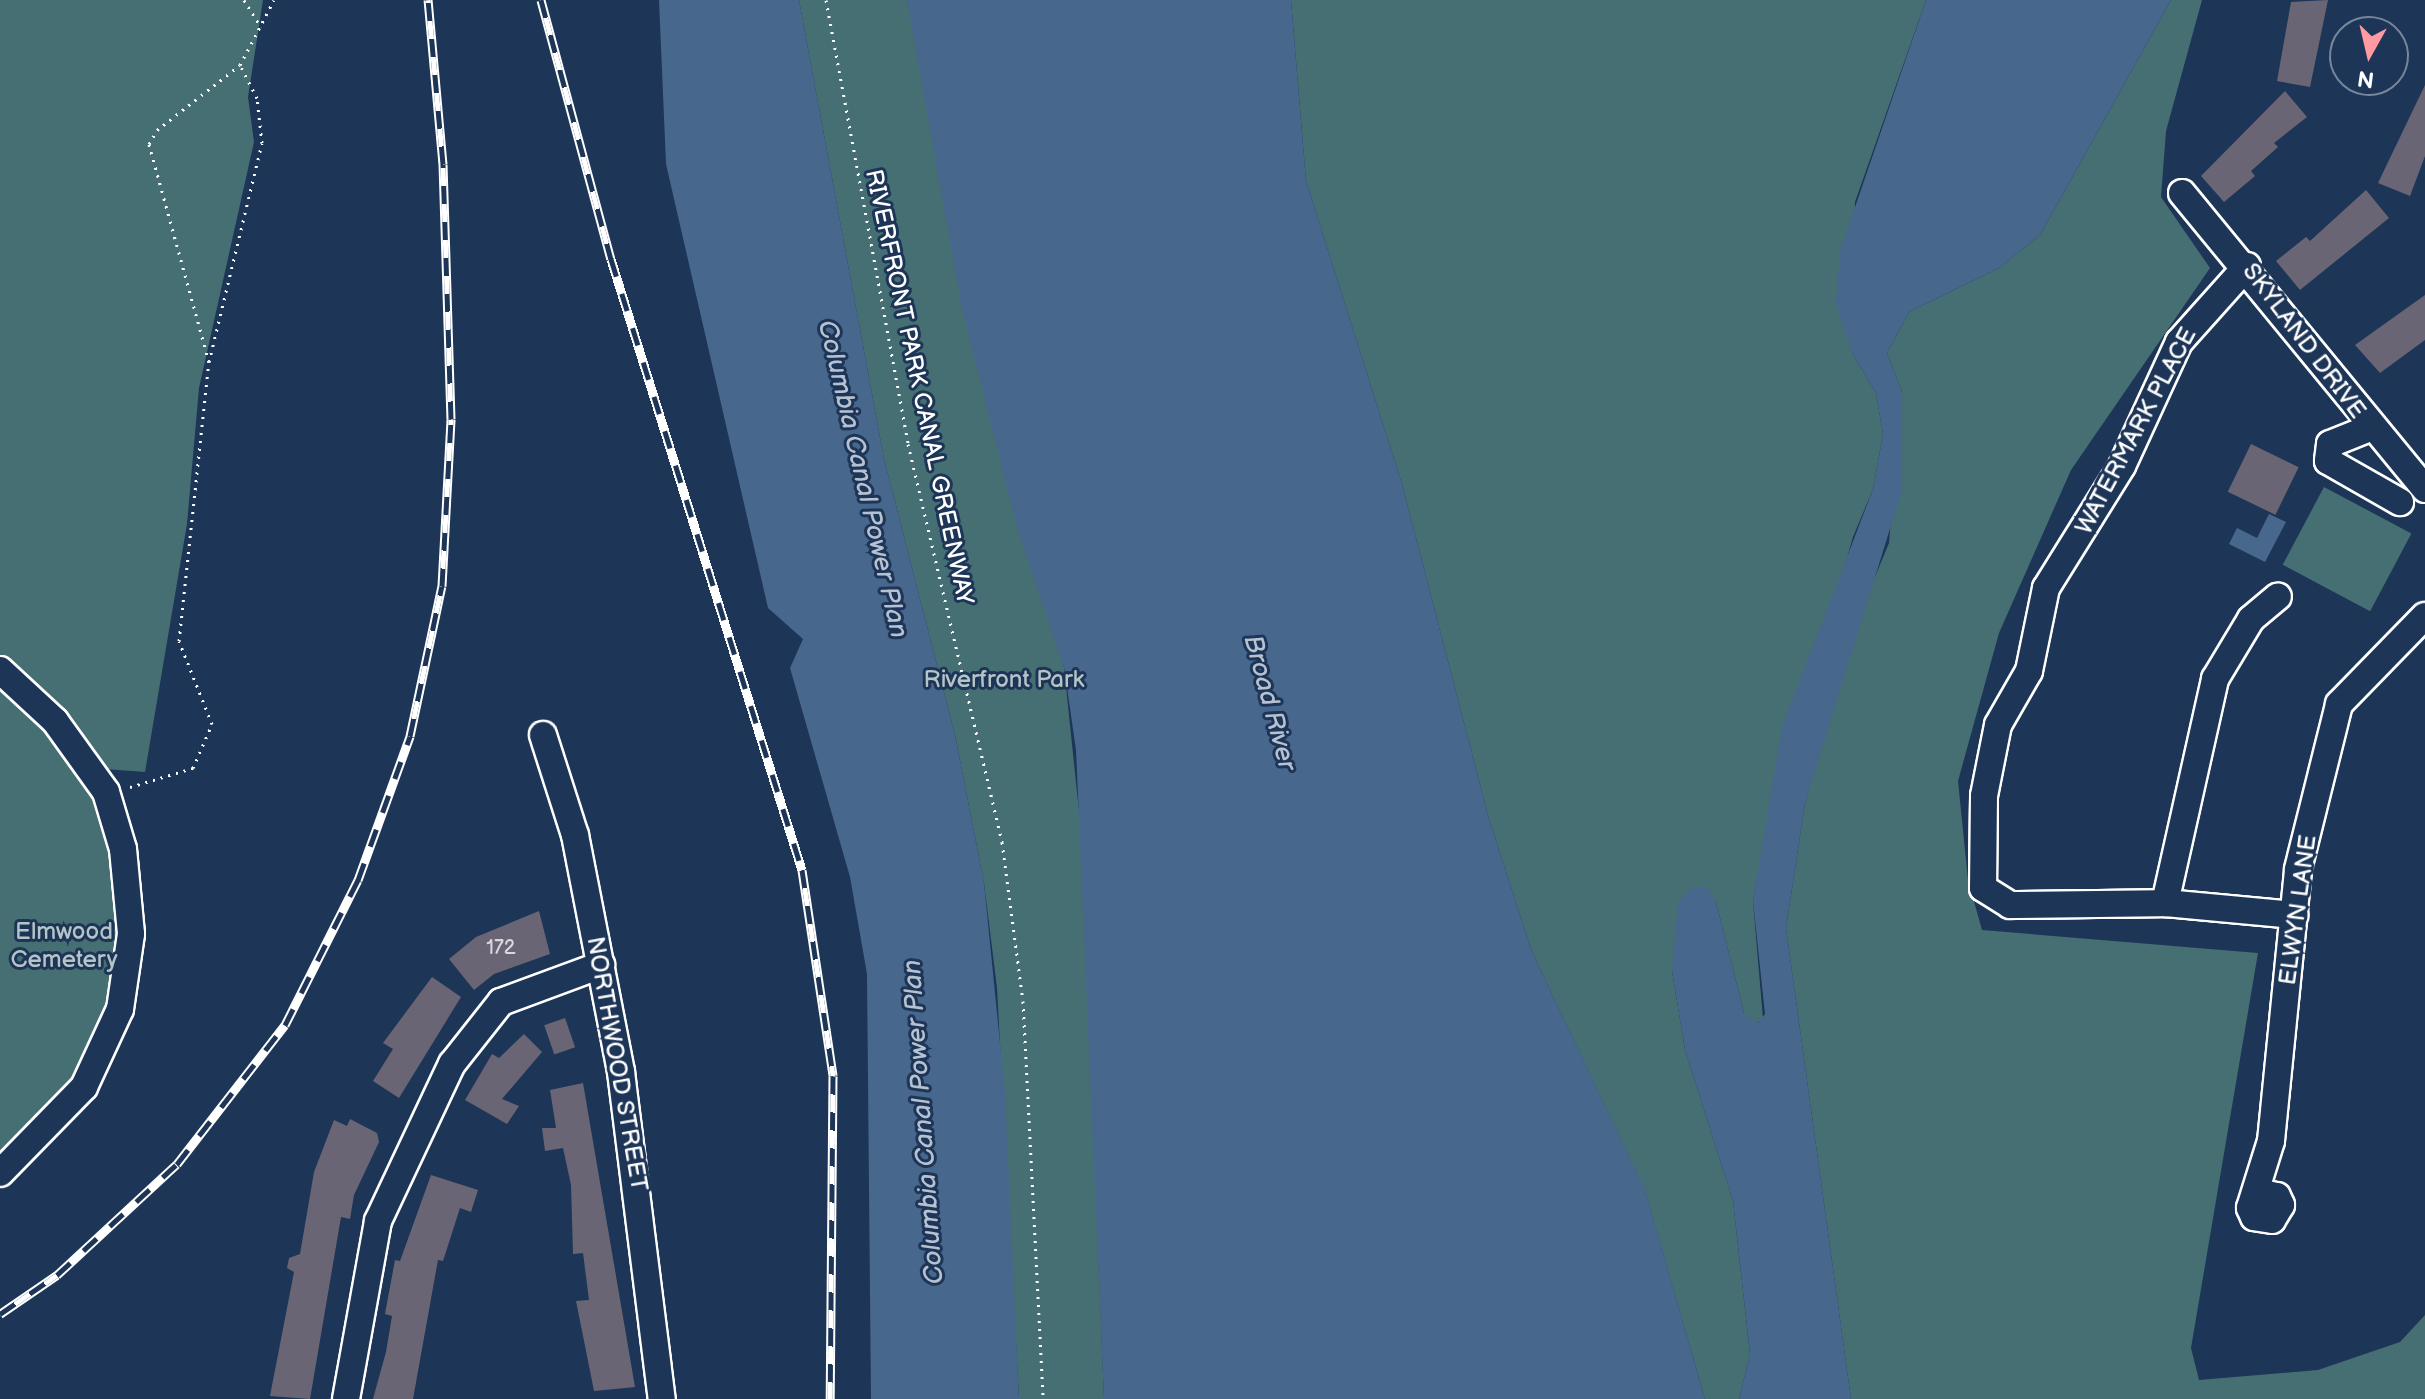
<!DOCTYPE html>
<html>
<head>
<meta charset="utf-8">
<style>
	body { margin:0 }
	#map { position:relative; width:2425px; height:1399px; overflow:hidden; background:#1d3557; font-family:"Balsamiq Sans",sans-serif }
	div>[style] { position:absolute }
	.green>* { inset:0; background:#466f74; transform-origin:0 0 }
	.water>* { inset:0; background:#48678d }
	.building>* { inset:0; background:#6a6575; transform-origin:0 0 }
	.path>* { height:3px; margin-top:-1.5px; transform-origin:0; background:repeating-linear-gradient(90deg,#fff 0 2px,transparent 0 8px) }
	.roads { filter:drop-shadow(2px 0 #fff) drop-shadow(-2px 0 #fff) drop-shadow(0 2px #fff) drop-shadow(0 -2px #fff) }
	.minor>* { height:26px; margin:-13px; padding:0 13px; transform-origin:13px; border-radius:13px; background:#1d3557 }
	.rail>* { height:9px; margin-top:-4.5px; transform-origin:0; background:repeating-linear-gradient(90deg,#1d3557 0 18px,#fff 0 36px); box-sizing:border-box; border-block:2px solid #fff }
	span { translate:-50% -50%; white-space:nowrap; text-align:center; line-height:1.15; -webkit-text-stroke:6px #1d3557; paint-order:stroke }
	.number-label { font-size:20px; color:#dad8dc }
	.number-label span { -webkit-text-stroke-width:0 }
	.street-label { font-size:24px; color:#fff }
	.park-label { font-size:24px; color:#b5c5c7 }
	.water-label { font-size:26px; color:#b6c2d1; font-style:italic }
	.north { position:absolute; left:2329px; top:16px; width:80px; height:80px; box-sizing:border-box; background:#1d3557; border:2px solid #77869a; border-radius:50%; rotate:188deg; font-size:22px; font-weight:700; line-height:32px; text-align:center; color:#fff }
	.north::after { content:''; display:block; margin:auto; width:28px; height:36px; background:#ff9aa2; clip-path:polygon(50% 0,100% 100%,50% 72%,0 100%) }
</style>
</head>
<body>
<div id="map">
	<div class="green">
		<div style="clip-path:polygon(0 0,263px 0,248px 97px,254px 142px,199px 388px,187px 524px,145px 772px,105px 769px,128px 892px,105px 1046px,0 1173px)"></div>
		<div style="clip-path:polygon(799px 0,907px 0,1064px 667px,1082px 840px,1104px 1399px,1019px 1399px,997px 988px,984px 883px,955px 735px,884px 459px)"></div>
		<div style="clip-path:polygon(1291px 0,1926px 0,1855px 202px,1852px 353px,1876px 393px,1883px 434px,1873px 489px,1853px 537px,1764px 844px,1753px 901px,1763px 1019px,1754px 1025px,1744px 1013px,1716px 902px,1672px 971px,1685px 1050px,1733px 1201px,1750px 1354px,1739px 1399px,1705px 1399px,1645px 1191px,1532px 952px,1489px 819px,1402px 484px,1306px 181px)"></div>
		<div style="clip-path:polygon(2171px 0,2202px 0,2166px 131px,2161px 197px,2210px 268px,2071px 470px,1999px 633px,1958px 781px,1968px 880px,1982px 930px,2258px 953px,2191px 1348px,2199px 1380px,2318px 1370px,2400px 1342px,2425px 1315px,2425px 1399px,1851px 1399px,1786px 928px,1805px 803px,1853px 630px,1889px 543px,1902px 392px,1887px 353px,1909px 312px,1999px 268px,2040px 235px)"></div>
		<div style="left:2324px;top:487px;width:99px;height:88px;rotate:28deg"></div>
	</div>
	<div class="water">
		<div style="clip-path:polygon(659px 0,799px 0,884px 459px,955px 735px,984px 883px,1005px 1093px,1019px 1399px,871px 1399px,867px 974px,850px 877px,790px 668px,803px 639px,768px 608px,666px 164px)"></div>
		<div style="clip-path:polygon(907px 0,1291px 0,1306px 181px,1402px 484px,1489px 819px,1532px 952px,1645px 1190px,1705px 1399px,1104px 1399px,1076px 750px,1064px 667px,1018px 531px,961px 304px)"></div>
		<div style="clip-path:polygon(1926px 0,2171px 0,2040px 235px,1999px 268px,1909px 312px,1887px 353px,1902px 392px,1902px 490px,1805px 803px,1786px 928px,1851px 1399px,1739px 1399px,1750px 1354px,1733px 1201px,1685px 1050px,1672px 971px,1678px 902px,1692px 887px,1707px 888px,1716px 902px,1744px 1013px,1758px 1023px,1765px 1014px,1753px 901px,1782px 727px,1873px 489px,1883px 434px,1876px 393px,1852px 353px,1836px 302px,1840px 251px)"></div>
		<div style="clip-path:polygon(2269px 514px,2286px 522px,2265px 562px,2229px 544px,2237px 528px,2257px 538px)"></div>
	</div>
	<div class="building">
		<div style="clip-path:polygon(2328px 0,2310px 87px,2277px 81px,2291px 2px)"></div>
		<div style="clip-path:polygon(2425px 85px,2425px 156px,2410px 196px,2378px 183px)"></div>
		<div style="clip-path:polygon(2285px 91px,2307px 117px,2274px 143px,2278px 147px,2251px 171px,2255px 176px,2224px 202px,2201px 176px)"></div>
		<div style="clip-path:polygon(2366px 190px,2389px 218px,2300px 290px,2276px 261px,2306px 237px,2310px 241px)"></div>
		<div style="clip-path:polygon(2425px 295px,2425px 340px,2380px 373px,2355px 345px)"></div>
		<div style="left:2251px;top:444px;width:53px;height:53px;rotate:26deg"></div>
		<div style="clip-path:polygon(539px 911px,550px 954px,494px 974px,474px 990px,449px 959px,476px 937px)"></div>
		<div style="clip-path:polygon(432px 977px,461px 997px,399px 1098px,373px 1081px,393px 1049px,383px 1043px)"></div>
		<div style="left:565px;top:1018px;width:31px;height:22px;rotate:71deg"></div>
		<div style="clip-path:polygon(524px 1034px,542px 1052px,502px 1099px,519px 1106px,507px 1124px,465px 1100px,492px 1054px,499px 1058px)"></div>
		<div style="clip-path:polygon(583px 1083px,635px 1387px,594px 1391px,576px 1301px,589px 1300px,583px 1253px,573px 1254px,571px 1185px,563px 1148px,545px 1151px,542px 1128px,556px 1128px,550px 1090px)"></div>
		<div style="clip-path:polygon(350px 1119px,377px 1133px,379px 1142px,354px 1195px,350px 1219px,341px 1217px,310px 1399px,270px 1396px,294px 1272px,287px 1268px,289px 1258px,300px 1254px,314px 1172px,334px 1120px,347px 1126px)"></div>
		<div style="clip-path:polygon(431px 1175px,478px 1190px,471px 1212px,460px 1208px,443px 1261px,438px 1260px,413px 1399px,373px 1399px,386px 1352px,392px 1316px,385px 1314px,395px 1260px,400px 1261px)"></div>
	</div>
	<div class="path">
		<div style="left:244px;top:0;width:32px;rotate:58deg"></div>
		<div style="left:826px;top:0;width:452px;rotate:79.5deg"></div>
		<div style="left:908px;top:444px;width:409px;rotate:76.7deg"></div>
		<div style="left:1002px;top:842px;width:160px;rotate:82.5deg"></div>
		<div style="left:1023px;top:1001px;width:399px;rotate:87.1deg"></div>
		<div style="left:2337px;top:38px;width:8px;rotate:14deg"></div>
		<div style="left:209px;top:362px;width:226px;rotate:-105.4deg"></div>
		<div style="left:149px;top:144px;width:16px;rotate:-60deg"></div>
		<div style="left:157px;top:130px;width:105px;rotate:-38.1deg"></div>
		<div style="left:240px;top:65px;width:73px;rotate:-62.4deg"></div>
		<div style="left:130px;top:787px;width:66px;rotate:-16.8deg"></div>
		<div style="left:193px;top:768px;width:48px;rotate:-66.6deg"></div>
		<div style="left:212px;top:724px;width:89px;rotate:-111.7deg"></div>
		<div style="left:179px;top:641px;width:281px;rotate:-83.9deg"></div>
		<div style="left:209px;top:362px;width:225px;rotate:-76.4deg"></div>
		<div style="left:262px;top:143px;width:45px;rotate:-96.3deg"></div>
		<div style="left:257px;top:98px;width:37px;rotate:-117deg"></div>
	</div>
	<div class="roads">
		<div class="minor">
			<div style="left:2182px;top:193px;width:383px;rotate:50.6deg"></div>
			<div style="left:2247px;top:266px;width:102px;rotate:131.8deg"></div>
			<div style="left:2179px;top:342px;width:136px;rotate:114.7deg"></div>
			<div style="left:2122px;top:466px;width:144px;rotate:121.9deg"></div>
			<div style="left:2046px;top:588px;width:85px;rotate:101.6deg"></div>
			<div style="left:2029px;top:671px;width:62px;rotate:119.9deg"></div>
			<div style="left:1998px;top:725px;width:72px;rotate:101.2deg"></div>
			<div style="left:1984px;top:796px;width:92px;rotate:90.6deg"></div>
			<div style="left:1983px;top:888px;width:32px;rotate:32deg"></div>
			<div style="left:2010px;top:905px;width:155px;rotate:-0.7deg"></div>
			<div style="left:2165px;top:903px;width:230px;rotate:-77.4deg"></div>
			<div style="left:2215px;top:679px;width:70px;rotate:-59deg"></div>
			<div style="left:2251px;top:619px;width:35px;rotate:-40deg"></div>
			<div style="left:2370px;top:428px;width:43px;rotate:158.2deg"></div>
			<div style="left:2330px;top:444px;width:17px;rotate:97deg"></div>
			<div style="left:2328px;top:461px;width:83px;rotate:29.7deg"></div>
			<div style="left:0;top:670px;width:75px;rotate:42.8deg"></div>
			<div style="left:55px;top:721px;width:87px;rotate:54.3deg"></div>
			<div style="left:106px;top:792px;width:59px;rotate:73.4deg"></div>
			<div style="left:123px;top:849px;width:85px;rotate:84.6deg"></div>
			<div style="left:131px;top:934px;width:76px;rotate:98.3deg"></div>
			<div style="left:120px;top:1009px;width:86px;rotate:114.8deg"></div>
			<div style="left:84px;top:1087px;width:120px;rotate:134.3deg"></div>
			<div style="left:543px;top:735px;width:105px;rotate:72.3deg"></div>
			<div style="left:575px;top:835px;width:241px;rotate:79deg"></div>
			<div style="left:621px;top:1072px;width:330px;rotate:82.9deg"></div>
			<div style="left:2165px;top:903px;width:130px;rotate:5.3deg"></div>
			<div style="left:2259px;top:1192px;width:18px;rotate:13deg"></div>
			<div style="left:2277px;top:1196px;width:10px;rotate:66deg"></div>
			<div style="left:2281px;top:1205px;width:17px;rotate:121deg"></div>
			<div style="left:2272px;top:1220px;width:18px;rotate:-171deg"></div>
			<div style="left:2254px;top:1217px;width:10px;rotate:-114deg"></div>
			<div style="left:2250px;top:1208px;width:70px;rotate:-72.6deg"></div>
			<div style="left:2271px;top:1141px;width:273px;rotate:-84.3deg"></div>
			<div style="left:2298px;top:869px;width:170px;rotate:-76deg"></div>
			<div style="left:2339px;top:704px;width:123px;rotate:-45.7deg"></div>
			<div style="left:346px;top:1399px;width:181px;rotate:-79.8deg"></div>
			<div style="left:378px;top:1221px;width:174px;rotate:-64.8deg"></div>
			<div style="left:452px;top:1064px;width:79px;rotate:-51.7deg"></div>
			<div style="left:501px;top:1002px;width:107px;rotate:-20.3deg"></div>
		</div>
	</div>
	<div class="rail">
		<div style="left:541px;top:0;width:268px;rotate:74.9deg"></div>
		<div style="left:611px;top:259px;width:640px;rotate:72.64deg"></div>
		<div style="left:802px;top:870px;width:208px;rotate:81.4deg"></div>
		<div style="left:833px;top:1076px;width:323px;rotate:90.5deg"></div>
		<div style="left:0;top:1314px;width:69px;rotate:-34.4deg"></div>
		<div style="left:57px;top:1275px;width:163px;rotate:-42.8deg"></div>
		<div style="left:177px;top:1164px;width:176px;rotate:-52.2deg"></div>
		<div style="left:285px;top:1025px;width:162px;rotate:-63.3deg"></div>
		<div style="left:358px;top:880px;width:153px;rotate:-70.1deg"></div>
		<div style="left:410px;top:736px;width:153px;rotate:-78deg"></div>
		<div style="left:442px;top:586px;width:167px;rotate:-86.9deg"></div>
		<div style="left:451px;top:419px;width:255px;rotate:-91.8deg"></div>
		<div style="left:443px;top:164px;width:165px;rotate:-95.2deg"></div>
	</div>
	<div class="number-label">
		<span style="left:501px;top:948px">172</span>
	</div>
	<div class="street-label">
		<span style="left:2304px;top:341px;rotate:53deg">SKYLAND DRIVE</span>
		<span style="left:919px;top:387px;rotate:78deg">RIVERFRONT PARK CANAL GREENWAY</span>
		<span style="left:2136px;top:431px;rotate:-62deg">WATERMARK PLACE</span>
		<span style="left:2298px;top:910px;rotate:-82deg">ELWYN LANE</span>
		<span style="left:617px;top:1064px;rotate:80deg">NORTHWOOD STREET</span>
	</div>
	<div class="park-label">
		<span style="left:1004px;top:680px">Riverfront Park</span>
		<span style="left:64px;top:946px">Elmwood<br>Cemetery</span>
	</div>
	<div class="water-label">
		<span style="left:862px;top:479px;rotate:77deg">Columbia Canal Power Plan</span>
		<span style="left:1269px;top:703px;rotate:75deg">Broad River</span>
		<span style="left:924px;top:1122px;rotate:-94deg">Columbia Canal Power Plan</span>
	</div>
	<div class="north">N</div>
</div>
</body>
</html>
